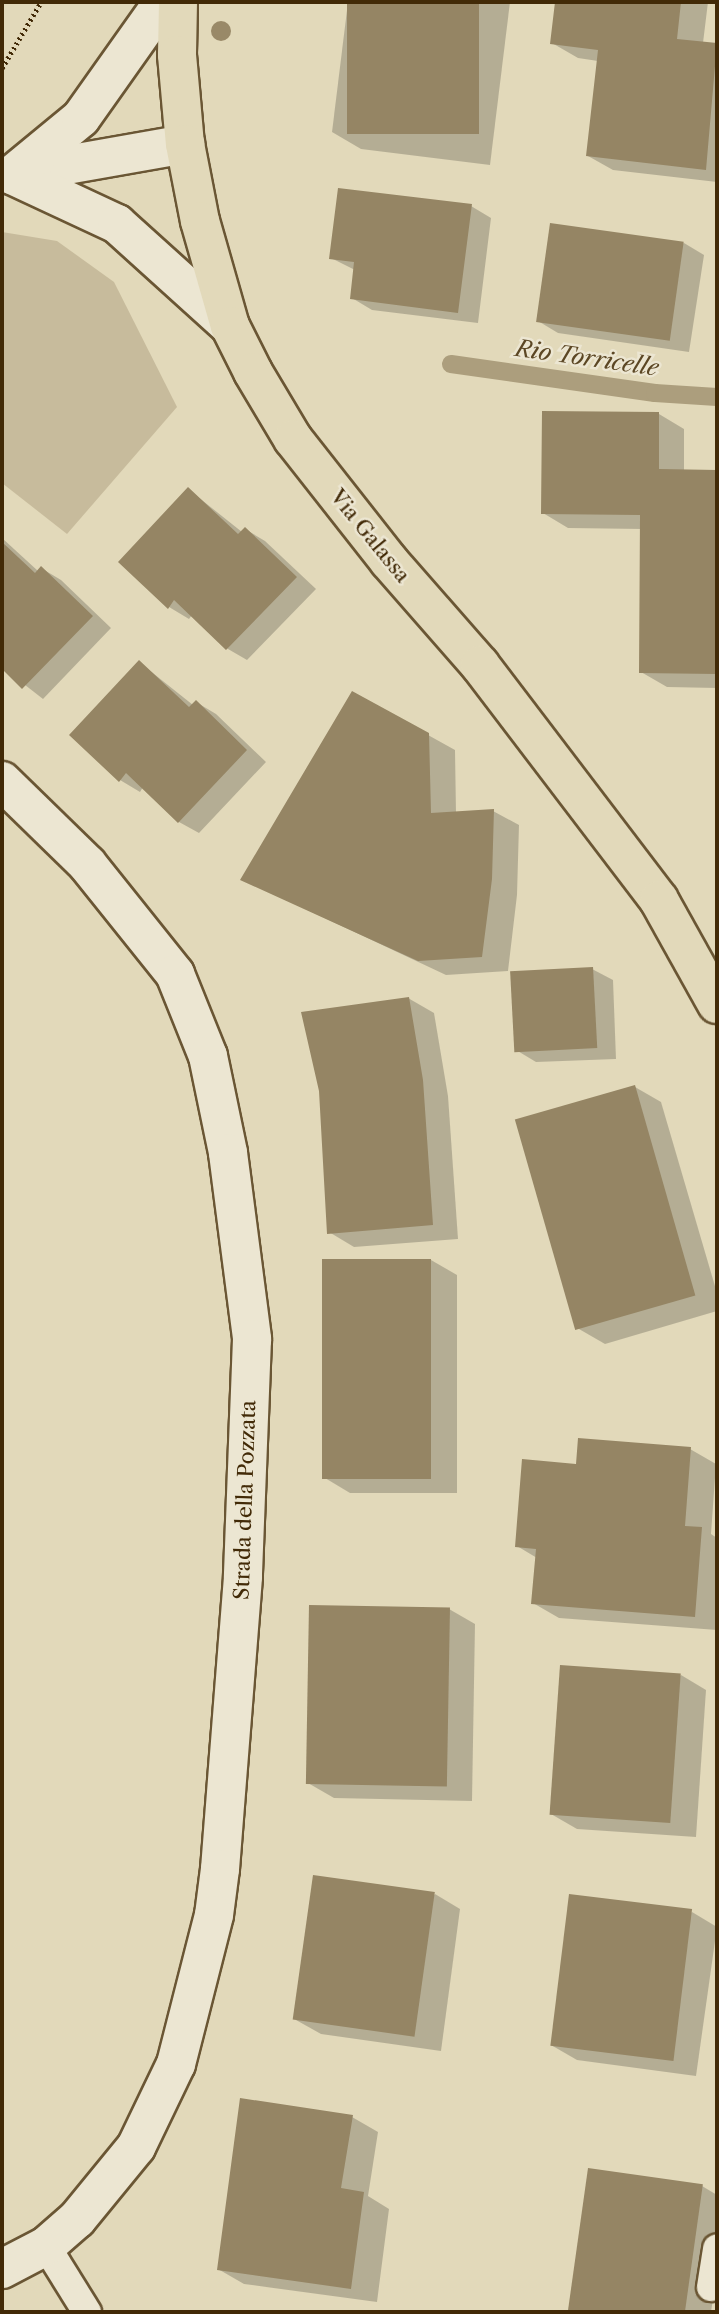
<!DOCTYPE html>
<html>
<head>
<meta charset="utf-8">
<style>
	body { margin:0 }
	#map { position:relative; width:719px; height:2314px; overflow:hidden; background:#e2d9ba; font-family:"Libre Caslon Text",serif }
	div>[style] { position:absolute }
	.green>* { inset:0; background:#c7bb9c }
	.shadow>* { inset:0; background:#0003 }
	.stream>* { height:18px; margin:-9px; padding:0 9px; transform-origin:9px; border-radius:9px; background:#ac9e7d }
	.building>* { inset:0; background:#958564; transform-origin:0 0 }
	.path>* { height:4.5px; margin-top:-2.25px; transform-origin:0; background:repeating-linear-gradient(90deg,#422a07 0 2px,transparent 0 5.5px) }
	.roads { filter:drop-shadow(2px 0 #6a5634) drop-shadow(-2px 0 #6a5634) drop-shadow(0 2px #6a5634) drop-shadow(0 -2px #6a5634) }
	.lane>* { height:28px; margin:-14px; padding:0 14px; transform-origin:14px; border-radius:14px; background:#ece6d2 }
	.street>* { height:38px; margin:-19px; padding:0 19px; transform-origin:19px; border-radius:19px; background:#ece6d2 }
	.primary>* { height:38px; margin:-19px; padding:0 19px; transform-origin:19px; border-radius:19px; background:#e2d9ba }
	.trees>* { width:20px; height:20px; margin:-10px; border-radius:50%; background:#998968 }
	span { translate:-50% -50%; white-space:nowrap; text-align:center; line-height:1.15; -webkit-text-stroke:5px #ece6d2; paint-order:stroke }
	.street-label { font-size:21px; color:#422a07 }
	.water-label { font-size:23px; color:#5c4724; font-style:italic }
	.frame { position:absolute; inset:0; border:4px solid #422a07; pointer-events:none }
</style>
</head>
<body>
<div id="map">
	<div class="green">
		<div style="clip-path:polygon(2px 232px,57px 241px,114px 282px,177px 407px,67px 534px,2px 483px)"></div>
	</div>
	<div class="shadow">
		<div style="clip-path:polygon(348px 2px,510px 2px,490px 165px,361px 149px,332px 132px)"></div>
		<div style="clip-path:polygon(557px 2px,708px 2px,703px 43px,717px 45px,717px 182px,613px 170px,588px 156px,598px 61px,578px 58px,552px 43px)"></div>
		<div style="clip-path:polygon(471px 206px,491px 218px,478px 323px,372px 310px,352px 298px,355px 270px,331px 258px)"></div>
		<div style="clip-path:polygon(684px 243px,704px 255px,689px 352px,558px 333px,538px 321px)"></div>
		<div style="clip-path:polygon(659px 414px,684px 429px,684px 471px,717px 472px,717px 688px,667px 687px,641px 672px,642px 529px,568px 528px,543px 513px)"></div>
		<div style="clip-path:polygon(188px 489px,242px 532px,245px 529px,265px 541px,316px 589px,247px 660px,228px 649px,192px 615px,189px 619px,169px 607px,120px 562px)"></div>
		<div style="clip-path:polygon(2px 538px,38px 571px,41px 568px,61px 580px,111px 628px,43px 699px,2px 667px)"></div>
		<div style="clip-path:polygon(139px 662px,193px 705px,196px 702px,216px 714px,266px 762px,199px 833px,179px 822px,143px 787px,140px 792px,120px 780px)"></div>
		<div style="clip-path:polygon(428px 735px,455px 750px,456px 813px,493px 811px,519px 825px,517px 895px,508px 971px,446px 975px,242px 879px)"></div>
		<div style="clip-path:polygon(592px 969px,613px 980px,616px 1059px,536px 1062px,516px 1050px)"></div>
		<div style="clip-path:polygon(408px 998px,434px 1013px,448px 1096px,458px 1239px,354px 1247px,329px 1232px)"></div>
		<div style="clip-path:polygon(635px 1087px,661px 1102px,717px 1293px,717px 1311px,605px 1344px,579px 1329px)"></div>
		<div style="clip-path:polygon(431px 1260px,457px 1275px,457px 1493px,350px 1493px,325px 1478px)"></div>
		<div style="clip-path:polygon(690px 1449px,716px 1464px,711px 1534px,717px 1538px,717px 1630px,559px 1618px,533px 1603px,537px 1558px,517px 1546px,578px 1466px)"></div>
		<div style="clip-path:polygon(449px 1609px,475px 1624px,472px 1801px,334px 1798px,308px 1783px)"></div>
		<div style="clip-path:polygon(681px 1675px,706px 1690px,696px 1837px,577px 1829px,551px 1814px)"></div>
		<div style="clip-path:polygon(435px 1894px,460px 1909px,441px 2051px,321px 2034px,296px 2020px)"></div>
		<div style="clip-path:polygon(692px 1912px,717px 1927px,696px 2076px,577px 2060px,551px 2045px)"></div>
		<div style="clip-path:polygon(352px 2117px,378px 2132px,368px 2196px,389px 2209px,377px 2302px,244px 2284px,218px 2269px)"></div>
		<div style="clip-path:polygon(590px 2170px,702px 2186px,717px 2195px,717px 2273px,711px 2312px,569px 2312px)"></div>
	</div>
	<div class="stream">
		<div style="left:451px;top:364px;width:206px;rotate:8.1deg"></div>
		<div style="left:655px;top:393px;width:62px;rotate:3.7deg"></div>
	</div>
	<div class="building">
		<div style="left:347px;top:2px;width:132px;height:132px"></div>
		<div style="clip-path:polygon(555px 2px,681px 2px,677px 39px,717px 43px,706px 170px,586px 156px,598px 50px,550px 44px)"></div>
		<div style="clip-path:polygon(338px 188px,472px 204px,458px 313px,350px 299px,354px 262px,329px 259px)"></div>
		<div style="left:550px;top:223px;width:135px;height:100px;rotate:8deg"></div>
		<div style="clip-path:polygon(542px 411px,659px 412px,659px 469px,717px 470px,717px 674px,639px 673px,640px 515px,541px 514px)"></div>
		<div style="clip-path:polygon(188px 487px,238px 534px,245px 527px,297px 577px,226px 650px,174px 600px,168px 609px,118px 562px)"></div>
		<div style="clip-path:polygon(2px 542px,35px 573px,41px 566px,93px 616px,22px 689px,2px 669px)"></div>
		<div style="clip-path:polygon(139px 660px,189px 707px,196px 700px,247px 750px,178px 823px,126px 773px,119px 782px,69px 735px)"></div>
		<div style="clip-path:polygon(352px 691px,429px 733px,431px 813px,494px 809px,492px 879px,482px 957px,418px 961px,240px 880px)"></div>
		<div style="left:593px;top:967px;width:81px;height:83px;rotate:87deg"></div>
		<div style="clip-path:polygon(409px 997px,423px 1080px,433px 1225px,327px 1234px,319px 1091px,301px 1012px)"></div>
		<div style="left:635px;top:1085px;width:219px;height:125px;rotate:74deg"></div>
		<div style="left:322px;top:1259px;width:109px;height:220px"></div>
		<div style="clip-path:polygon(578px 1438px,691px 1447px,685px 1526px,702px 1527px,695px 1617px,531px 1604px,536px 1549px,515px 1547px,522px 1459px,576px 1464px)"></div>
		<div style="left:309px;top:1605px;width:141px;height:179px;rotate:1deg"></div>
		<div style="left:560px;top:1665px;width:121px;height:150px;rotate:4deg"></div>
		<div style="left:313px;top:1875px;width:123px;height:146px;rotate:8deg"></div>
		<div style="left:569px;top:1894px;width:124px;height:153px;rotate:7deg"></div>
		<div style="clip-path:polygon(240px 2098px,353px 2115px,341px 2188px,364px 2192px,351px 2289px,217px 2270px)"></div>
		<div style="left:588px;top:2168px;width:116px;height:146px;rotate:8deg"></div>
	</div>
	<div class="path">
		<div style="left:2px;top:68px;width:77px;rotate:-59.4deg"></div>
	</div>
	<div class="roads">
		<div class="lane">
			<div style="left:46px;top:2246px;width:78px;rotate:58.2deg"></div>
			<div style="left:711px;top:2287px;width:39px;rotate:-81deg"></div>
		</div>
		<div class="street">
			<div style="left:21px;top:173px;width:167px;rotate:-10deg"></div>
			<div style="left:12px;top:175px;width:116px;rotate:25deg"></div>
			<div style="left:117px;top:224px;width:152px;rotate:42.1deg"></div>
			<div style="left:12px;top:175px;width:89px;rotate:-39.6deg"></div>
			<div style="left:81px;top:118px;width:142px;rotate:-54.7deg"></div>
			<div style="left:2px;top:781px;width:119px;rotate:44.3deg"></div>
			<div style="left:87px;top:864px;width:141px;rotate:51.3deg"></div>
			<div style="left:175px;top:974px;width:88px;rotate:68.1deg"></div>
			<div style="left:208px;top:1056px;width:99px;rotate:78.3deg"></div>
			<div style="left:228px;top:1153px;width:188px;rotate:82.6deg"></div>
			<div style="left:252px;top:1339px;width:238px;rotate:92.2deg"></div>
			<div style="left:243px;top:1577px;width:293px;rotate:94.5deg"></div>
			<div style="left:220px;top:1869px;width:46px;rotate:97.4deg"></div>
			<div style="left:214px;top:1915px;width:154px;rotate:104.3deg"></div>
			<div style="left:176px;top:2064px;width:92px;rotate:115.7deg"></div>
			<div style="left:136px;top:2147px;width:93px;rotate:129.3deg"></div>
			<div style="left:77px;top:2219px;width:41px;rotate:138.9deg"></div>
			<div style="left:46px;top:2246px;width:50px;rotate:152.4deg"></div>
		</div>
		<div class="primary">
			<div style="left:178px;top:2px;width:53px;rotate:91.1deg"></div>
			<div style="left:177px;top:55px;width:89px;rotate:84.9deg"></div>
			<div style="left:185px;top:144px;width:78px;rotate:79deg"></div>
			<div style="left:200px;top:221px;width:109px;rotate:74.1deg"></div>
			<div style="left:230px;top:326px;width:51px;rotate:63.4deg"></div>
			<div style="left:253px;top:372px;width:78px;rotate:59.2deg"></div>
			<div style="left:293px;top:439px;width:155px;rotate:51.8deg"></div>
			<div style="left:389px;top:561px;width:138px;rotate:48.8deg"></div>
			<div style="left:480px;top:665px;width:295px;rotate:52.7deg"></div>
			<div style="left:659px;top:900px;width:119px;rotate:60.9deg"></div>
		</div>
	</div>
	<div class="trees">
		<div style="left:221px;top:31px"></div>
	</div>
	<div class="street-label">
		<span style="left:370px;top:536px;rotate:51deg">Via Galassa</span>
		<span style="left:245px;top:1500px;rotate:-88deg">Strada della Pozzata</span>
	</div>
	<div class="water-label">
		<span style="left:587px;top:358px;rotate:8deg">Rio Torricelle</span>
	</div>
	<div class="frame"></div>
</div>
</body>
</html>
